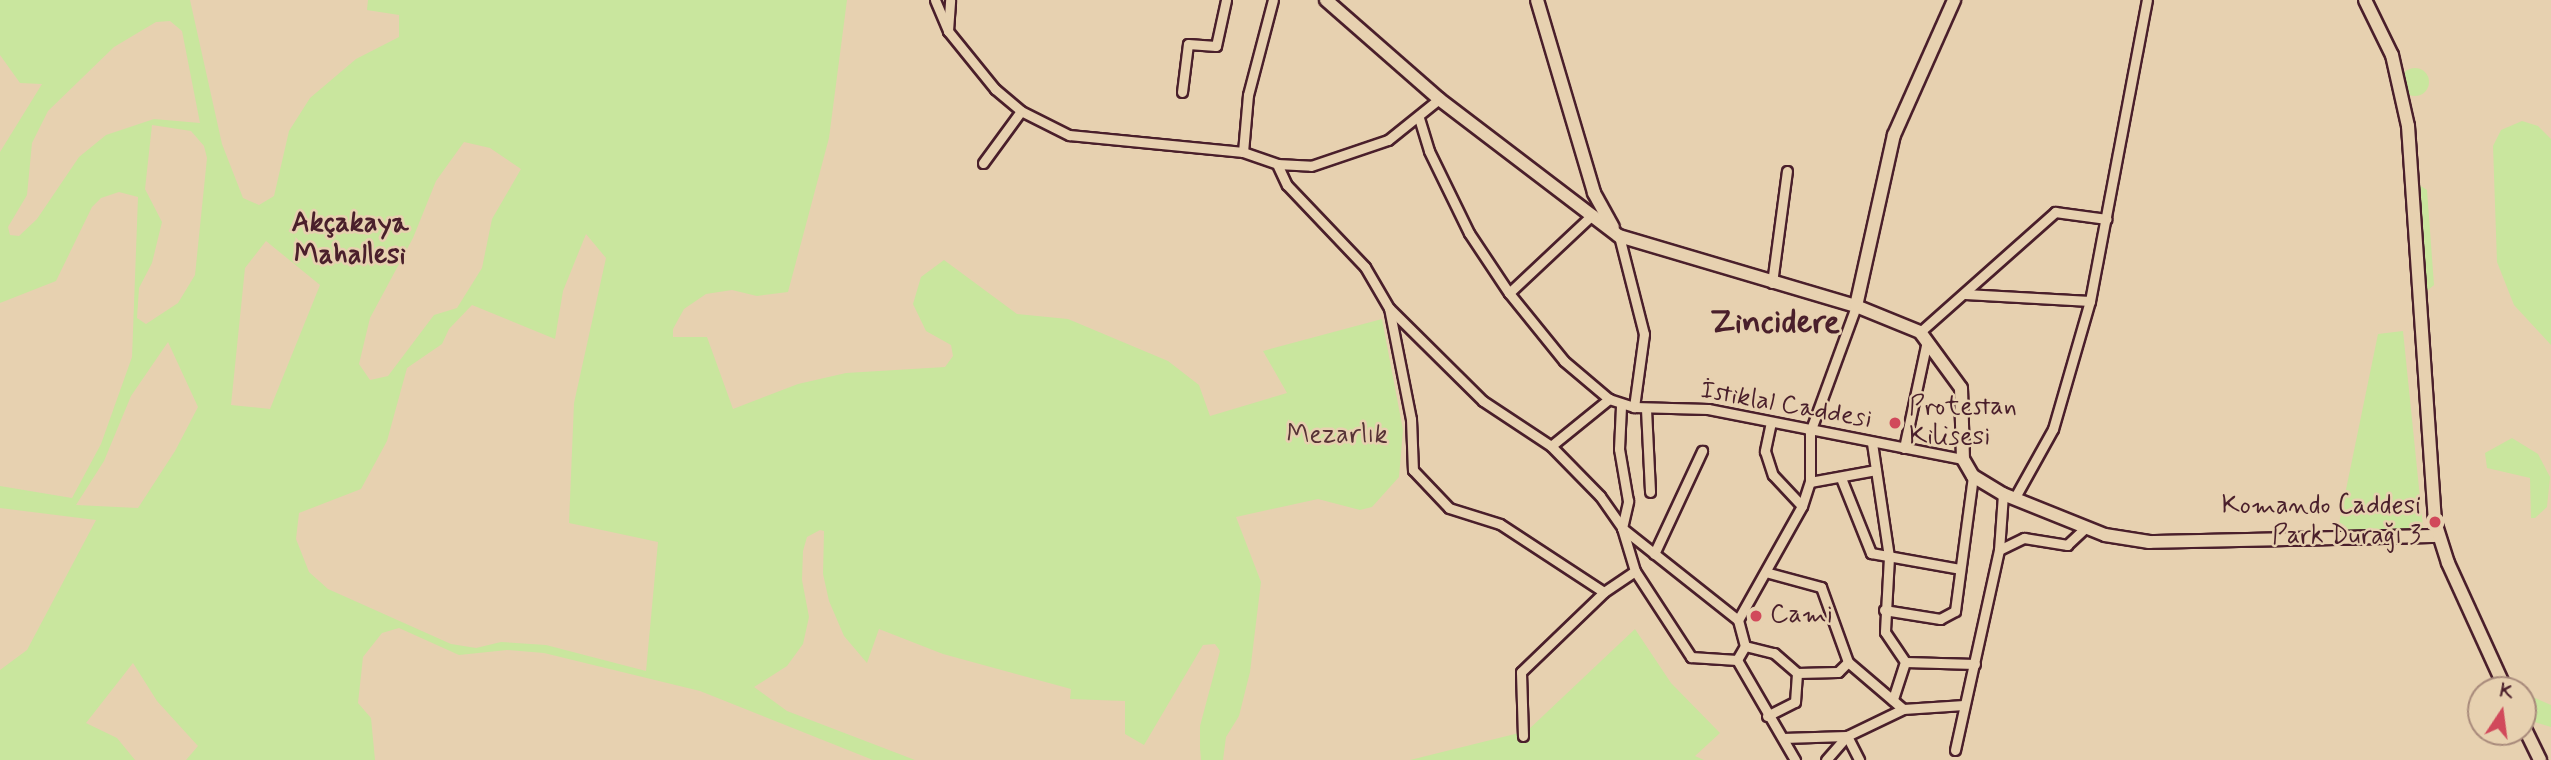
<!DOCTYPE html>
<html>
<head>
<meta charset="utf-8">
<style>
	body { margin:0 }
	#map { position:relative; width:2551px; height:760px; overflow:hidden; background:#e7d1b0; font-family:Mynerve,sans-serif }
	div>[style] { position:absolute }
	.green>* { inset:0; background:#c9e69e }
	.round { border-radius:50% }
	.roads { filter:drop-shadow(2px 0 #4a1f2b) drop-shadow(-2px 0 #4a1f2b) drop-shadow(0 2px #4a1f2b) drop-shadow(0 -2px #4a1f2b) }
	.street>* { height:9px; margin:-4.5px; padding:0 4.5px; transform-origin:4.5px; border-radius:4.5px; background:#e7d1b0 }
	.secondary>* { height:12px; margin:-6px; padding:0 6px; transform-origin:6px; border-radius:6px; background:#e7d1b0 }
	.dots>* { width:19px; height:19px; translate:-50% -50%; box-sizing:border-box; border:4px solid #e7d1b0; border-radius:50% }
	span { translate:-50% -50%; white-space:nowrap; text-align:center; line-height:1.15; -webkit-text-stroke:5px #e7d1b0; paint-order:stroke }
	.street-label { font-size:26px; color:#4a1f2b }
	.poi-label { font-size:26px; color:#4a1f2b }
	.left { translate:0 -50%; text-align:left }
	.right { translate:-100% -50%; text-align:right }
	.park-label { font-size:26px; color:#573336 }
	.neighbourhood-label { font-size:28px; color:#4a1f2b; font-weight:700 }
	.district-label { font-size:33px; color:#4a1f2b; font-weight:700 }
	.north { position:absolute; left:2467px; top:676px; width:70px; height:70px; box-sizing:border-box; background:#e7d1b0; border:2px solid #a88a7b; border-radius:50%; rotate:13deg; font-size:19px; font-weight:700; line-height:28px; text-align:center; color:#4a1f2b }
	.north::after { content:''; display:block; margin:auto; width:24px; height:32px; background:#d1495b; clip-path:polygon(50% 0,100% 100%,50% 72%,0 100%) }
</style>
</head>
<body>
<div id="map">
	<div class="green">
		<div style="clip-path:polygon(evenodd,0 0,190px 0,222px 144px,243px 198px,259px 205px,274px 196px,289px 131px,310px 98px,356px 59px,399px 37px,399px 15px,367px 10px,368px 0,847px 0,829px 138px,788px 292px,757px 296px,732px 290px,706px 294px,684px 309px,673px 329px,673px 337px,707px 337px,733px 409px,798px 384px,846px 373px,945px 367px,953px 356px,951px 345px,926px 331px,913px 304px,921px 277px,944px 260px,1017px 314px,1068px 319px,1168px 361px,1199px 385px,1210px 416px,1287px 393px,1263px 351px,1382px 319px,1403px 430px,1399px 477px,1372px 507px,1360px 510px,1318px 499px,1236px 517px,1261px 582px,1250px 672px,1239px 716px,1226px 737px,1223px 760px,1201px 760px,1200px 748px,1200px 726px,1220px 651px,1215px 644px,1203px 645px,1144px 745px,1125px 734px,1125px 701px,1070px 699px,1071px 689px,943px 654px,879px 629px,867px 663px,844px 636px,829px 601px,823px 574px,824px 531px,820px 530px,807px 537px,803px 551px,802px 580px,809px 617px,803px 644px,787px 666px,754px 687px,787px 711px,915px 760px,873px 760px,700px 691px,544px 653px,507px 650px,459px 655px,399px 628px,382px 633px,363px 657px,358px 703px,371px 718px,375px 760px,186px 760px,198px 746px,157px 701px,133px 663px,86px 723px,117px 738px,135px 760px,0 760px,0 670px,27px 650px,96px 520px,0 508px,0 486px,72px 498px,101px 444px,132px 357px,138px 197px,119px 192px,101px 198px,92px 207px,56px 281px,0 303px,0 152px,42px 84px,20px 83px,0 55px,0 0,170px 21px,182px 31px,200px 123px,154px 119px,106px 135px,79px 157px,37px 219px,19px 236px,10px 235px,8px 227px,27px 195px,32px 143px,48px 111px,114px 47px,156px 22px,170px 21px,0 0,152px 125px,191px 131px,204px 146px,207px 158px,195px 275px,178px 303px,146px 324px,137px 318px,139px 288px,152px 263px,162px 222px,145px 189px,152px 125px,0 0,464px 142px,490px 148px,521px 169px,492px 219px,482px 268px,457px 308px,434px 315px,388px 376px,370px 380px,359px 364px,370px 318px,413px 238px,436px 181px,464px 142px,0 0,586px 234px,606px 258px,574px 403px,569px 523px,658px 542px,646px 671px,546px 645px,501px 642px,476px 648px,451px 644px,328px 589px,309px 572px,296px 539px,299px 513px,361px 489px,387px 441px,407px 368px,442px 344px,449px 329px,472px 305px,555px 339px,563px 291px,586px 234px,0 0,266px 241px,320px 285px,270px 409px,231px 405px,245px 268px,266px 241px,0 0,168px 342px,198px 407px,175px 451px,138px 508px,76px 505px,104px 461px,131px 396px,168px 342px)"></div>
		<div class="round" style="left:2401px;top:68px;width:28px;height:28px"></div>
		<div style="clip-path:polygon(2522px 121px,2538px 126px,2551px 139px,2551px 345px,2514px 305px,2497px 262px,2493px 146px,2501px 130px)"></div>
		<div style="clip-path:polygon(2416px 183px,2427px 190px,2434px 285px,2426px 292px)"></div>
		<div style="clip-path:polygon(2403px 331px,2424px 537px,2335px 543px,2378px 334px)"></div>
		<div style="clip-path:polygon(2512px 438px,2538px 454px,2550px 477px,2547px 507px,2535px 518px,2531px 518px,2530px 478px,2487px 468px,2485px 453px)"></div>
		<div style="clip-path:polygon(1635px 629px,1671px 683px,1720px 733px,1695px 756px,1704px 760px,1410px 760px,1527px 731px)"></div>
		<div style="clip-path:polygon(2526px 694px,2551px 705px,2551px 727px,2531px 721px)"></div>
	</div>
	<div class="roads">
		<div class="street">
			<div style="left:935px;top:0;width:34px;rotate:67deg"></div>
			<div style="left:948px;top:31px;width:75px;rotate:51deg"></div>
			<div style="left:995px;top:89px;width:34px;rotate:40deg"></div>
			<div style="left:1021px;top:111px;width:54px;rotate:26.6deg"></div>
			<div style="left:1069px;top:135px;width:175px;rotate:5.6deg"></div>
			<div style="left:1243px;top:152px;width:36px;rotate:19deg"></div>
			<div style="left:1277px;top:164px;width:34px;rotate:3deg"></div>
			<div style="left:1311px;top:166px;width:81px;rotate:-18.7deg"></div>
			<div style="left:1388px;top:140px;width:65px;rotate:-38.8deg"></div>
			<div style="left:948px;top:31px;width:31px;rotate:-86deg"></div>
			<div style="left:1182px;top:92px;width:48px;rotate:-82.9deg"></div>
			<div style="left:1188px;top:44px;width:28px;rotate:4deg"></div>
			<div style="left:1216px;top:46px;width:47px;rotate:-77.7deg"></div>
			<div style="left:1419px;top:118px;width:34px;rotate:73deg"></div>
			<div style="left:1429px;top:151px;width:91px;rotate:64deg"></div>
			<div style="left:1469px;top:233px;width:72px;rotate:56.3deg"></div>
			<div style="left:1509px;top:293px;width:87px;rotate:51deg"></div>
			<div style="left:1564px;top:361px;width:59px;rotate:40.2deg"></div>
			<div style="left:1609px;top:399px;width:26px;rotate:18deg"></div>
			<div style="left:1634px;top:407px;width:74px;rotate:1.5deg"></div>
			<div style="left:1708px;top:409px;width:260px;rotate:11.1deg"></div>
			<div style="left:1243px;top:152px;width:57px;rotate:-85deg"></div>
			<div style="left:1248px;top:95px;width:98px;rotate:-75.3deg"></div>
			<div style="left:983px;top:163px;width:64px;rotate:-53.8deg"></div>
			<div style="left:1277px;top:164px;width:23px;rotate:65deg"></div>
			<div style="left:1287px;top:185px;width:113px;rotate:46.4deg"></div>
			<div style="left:1365px;top:267px;width:48px;rotate:59.7deg"></div>
			<div style="left:1389px;top:308px;width:113px;rotate:78.8deg"></div>
			<div style="left:1411px;top:419px;width:51px;rotate:87.8deg"></div>
			<div style="left:1413px;top:470px;width:52px;rotate:46.5deg"></div>
			<div style="left:1449px;top:508px;width:53px;rotate:17.4deg"></div>
			<div style="left:1500px;top:524px;width:124px;rotate:33.2deg"></div>
			<div style="left:1619px;top:236px;width:101px;rotate:75.7deg"></div>
			<div style="left:1644px;top:334px;width:74px;rotate:97.8deg"></div>
			<div style="left:1772px;top:283px;width:113px;rotate:-82.4deg"></div>
			<div style="left:1509px;top:293px;width:115px;rotate:-43.2deg"></div>
			<div style="left:1965px;top:294px;width:125px;rotate:3.2deg"></div>
			<div style="left:1389px;top:308px;width:132px;rotate:44.7deg"></div>
			<div style="left:1483px;top:401px;width:82px;rotate:33.5deg"></div>
			<div style="left:1551px;top:446px;width:70px;rotate:45.6deg"></div>
			<div style="left:1600px;top:496px;width:39px;rotate:55deg"></div>
			<div style="left:1622px;top:528px;width:148px;rotate:38.4deg"></div>
			<div style="left:1738px;top:620px;width:27px;rotate:75deg"></div>
			<div style="left:1745px;top:646px;width:16px;rotate:120deg"></div>
			<div style="left:1737px;top:660px;width:116px;rotate:59.9deg"></div>
			<div style="left:1920px;top:332px;width:181px;rotate:-41.6deg"></div>
			<div style="left:2055px;top:212px;width:52px;rotate:7.7deg"></div>
			<div style="left:1646px;top:409px;width:83px;rotate:87.2deg"></div>
			<div style="left:1771px;top:422px;width:30px;rotate:102deg"></div>
			<div style="left:1765px;top:451px;width:25px;rotate:72deg"></div>
			<div style="left:1773px;top:475px;width:42px;rotate:46.9deg"></div>
			<div style="left:1872px;top:443px;width:115px;rotate:81.5deg"></div>
			<div style="left:1889px;top:557px;width:75px;rotate:93.1deg"></div>
			<div style="left:1885px;top:632px;width:36px;rotate:56deg"></div>
			<div style="left:1905px;top:662px;width:40px;rotate:108deg"></div>
			<div style="left:1551px;top:446px;width:75px;rotate:-39deg"></div>
			<div style="left:1904px;top:448px;width:105px;rotate:-77.9deg"></div>
			<div style="left:1841px;top:478px;width:81px;rotate:68.2deg"></div>
			<div style="left:1871px;top:553px;width:90px;rotate:10.2deg"></div>
			<div style="left:1810px;top:482px;width:67px;rotate:-10.3deg"></div>
			<div style="left:2014px;top:499px;width:80px;rotate:-60.9deg"></div>
			<div style="left:2053px;top:429px;width:133px;rotate:-73.9deg"></div>
			<div style="left:2090px;top:301px;width:306px;rotate:-79.3deg"></div>
			<div style="left:1999px;top:550px;width:28px;rotate:-26deg"></div>
			<div style="left:2024px;top:538px;width:44px;rotate:9.2deg"></div>
			<div style="left:2067px;top:545px;width:23px;rotate:-43deg"></div>
			<div style="left:1654px;top:554px;width:114px;rotate:-65deg"></div>
			<div style="left:1635px;top:571px;width:103px;rotate:56.9deg"></div>
			<div style="left:1691px;top:657px;width:46px;rotate:3.7deg"></div>
			<div style="left:1769px;top:573px;width:54px;rotate:15.1deg"></div>
			<div style="left:1821px;top:587px;width:80px;rotate:70.2deg"></div>
			<div style="left:1848px;top:662px;width:72px;rotate:40.5deg"></div>
			<div style="left:1884px;top:610px;width:57px;rotate:9.1deg"></div>
			<div style="left:1940px;top:619px;width:17px;rotate:-28deg"></div>
			<div style="left:1955px;top:611px;width:136px;rotate:-82.4deg"></div>
			<div style="left:1738px;top:620px;width:131px;rotate:-60.7deg"></div>
			<div style="left:1802px;top:506px;width:25px;rotate:-72deg"></div>
			<div style="left:1810px;top:482px;width:50px;rotate:-90deg"></div>
			<div style="left:1810px;top:432px;width:134px;rotate:-69.9deg"></div>
			<div style="left:1745px;top:646px;width:30px;rotate:14deg"></div>
			<div style="left:1774px;top:653px;width:30px;rotate:41deg"></div>
			<div style="left:1797px;top:673px;width:41px;rotate:-1.4deg"></div>
			<div style="left:1838px;top:672px;width:14px;rotate:-45deg"></div>
			<div style="left:1905px;top:662px;width:70px;rotate:1.6deg"></div>
			<div style="left:1767px;top:716px;width:31px;rotate:-27deg"></div>
			<div style="left:1795px;top:702px;width:29px;rotate:-86deg"></div>
			<div style="left:1523px;top:736px;width:64px;rotate:-91.8deg"></div>
			<div style="left:1521px;top:672px;width:115px;rotate:-43.9deg"></div>
			<div style="left:1604px;top:592px;width:37px;rotate:-34deg"></div>
			<div style="left:1635px;top:571px;width:45px;rotate:-106.8deg"></div>
			<div style="left:1622px;top:528px;width:28px;rotate:-77deg"></div>
			<div style="left:1628px;top:501px;width:53px;rotate:-99.8deg"></div>
			<div style="left:1619px;top:449px;width:43px;rotate:-87.3deg"></div>
			<div style="left:1783px;top:738px;width:64px;rotate:-1.8deg"></div>
			<div style="left:1847px;top:736px;width:62px;rotate:-25.7deg"></div>
			<div style="left:1903px;top:709px;width:61px;rotate:-3.8deg"></div>
			<div style="left:1955px;top:750px;width:205px;rotate:-77.6deg"></div>
			<div style="left:1999px;top:550px;width:56px;rotate:-85.9deg"></div>
			<div style="left:1826px;top:760px;width:32px;rotate:-49deg"></div>
			<div style="left:1847px;top:736px;width:27px;rotate:63deg"></div>
		</div>
		<div class="secondary">
			<div style="left:1326px;top:0;width:150px;rotate:41.2deg"></div>
			<div style="left:1439px;top:99px;width:226px;rotate:37.3deg"></div>
			<div style="left:1619px;top:236px;width:247px;rotate:16.5deg"></div>
			<div style="left:1856px;top:306px;width:69px;rotate:22.1deg"></div>
			<div style="left:1920px;top:332px;width:69px;rotate:53.8deg"></div>
			<div style="left:1961px;top:388px;width:71px;rotate:88.4deg"></div>
			<div style="left:1963px;top:459px;width:20px;rotate:60deg"></div>
			<div style="left:1973px;top:476px;width:35px;rotate:31deg"></div>
			<div style="left:2003px;top:494px;width:110px;rotate:21.9deg"></div>
			<div style="left:2105px;top:535px;width:45px;rotate:9deg"></div>
			<div style="left:2149px;top:542px;width:289px;rotate:-1.2deg"></div>
			<div style="left:1537px;top:0;width:201px;rotate:73.5deg"></div>
			<div style="left:1594px;top:193px;width:39px;rotate:61deg"></div>
			<div style="left:2365px;top:0;width:61px;rotate:63.9deg"></div>
			<div style="left:2392px;top:55px;width:73px;rotate:77.3deg"></div>
			<div style="left:2408px;top:126px;width:397px;rotate:86.1deg"></div>
			<div style="left:2435px;top:522px;width:43px;rotate:72.4deg"></div>
			<div style="left:2448px;top:563px;width:140px;rotate:65.5deg"></div>
			<div style="left:1856px;top:306px;width:175px;rotate:-77.5deg"></div>
			<div style="left:1894px;top:135px;width:148px;rotate:-66deg"></div>
			<div style="left:2523px;top:725px;width:39px;rotate:64deg"></div>
		</div>
	</div>
	<div class="dots">
		<div style="left:1895px;top:423px;background:#d1495b"></div>
		<div style="left:2435px;top:522px;background:#d1495b"></div>
		<div style="left:1756px;top:616px;background:#d1495b"></div>
	</div>
	<div class="street-label">
		<span style="left:1786px;top:406px;rotate:10deg">İstiklal Caddesi</span>
	</div>
	<div class="poi-label">
		<span class="left" style="left:1909px;top:423px">Protestan<br>Kilisesi</span>
		<span class="right" style="left:2421px;top:522px">Komando Caddesi<br>Park Durağı 3</span>
		<span class="left" style="left:1770px;top:616px">Cami</span>
	</div>
	<div class="park-label">
		<span style="left:1337px;top:436px">Mezarlık</span>
	</div>
	<div class="neighbourhood-label">
		<span style="left:350px;top:240px">Akçakaya<br>Mahallesi</span>
	</div>
	<div class="district-label">
		<span style="left:1775px;top:324px">Zincidere</span>
	</div>
	<div class="north">K</div>
</div>
</body>
</html>
